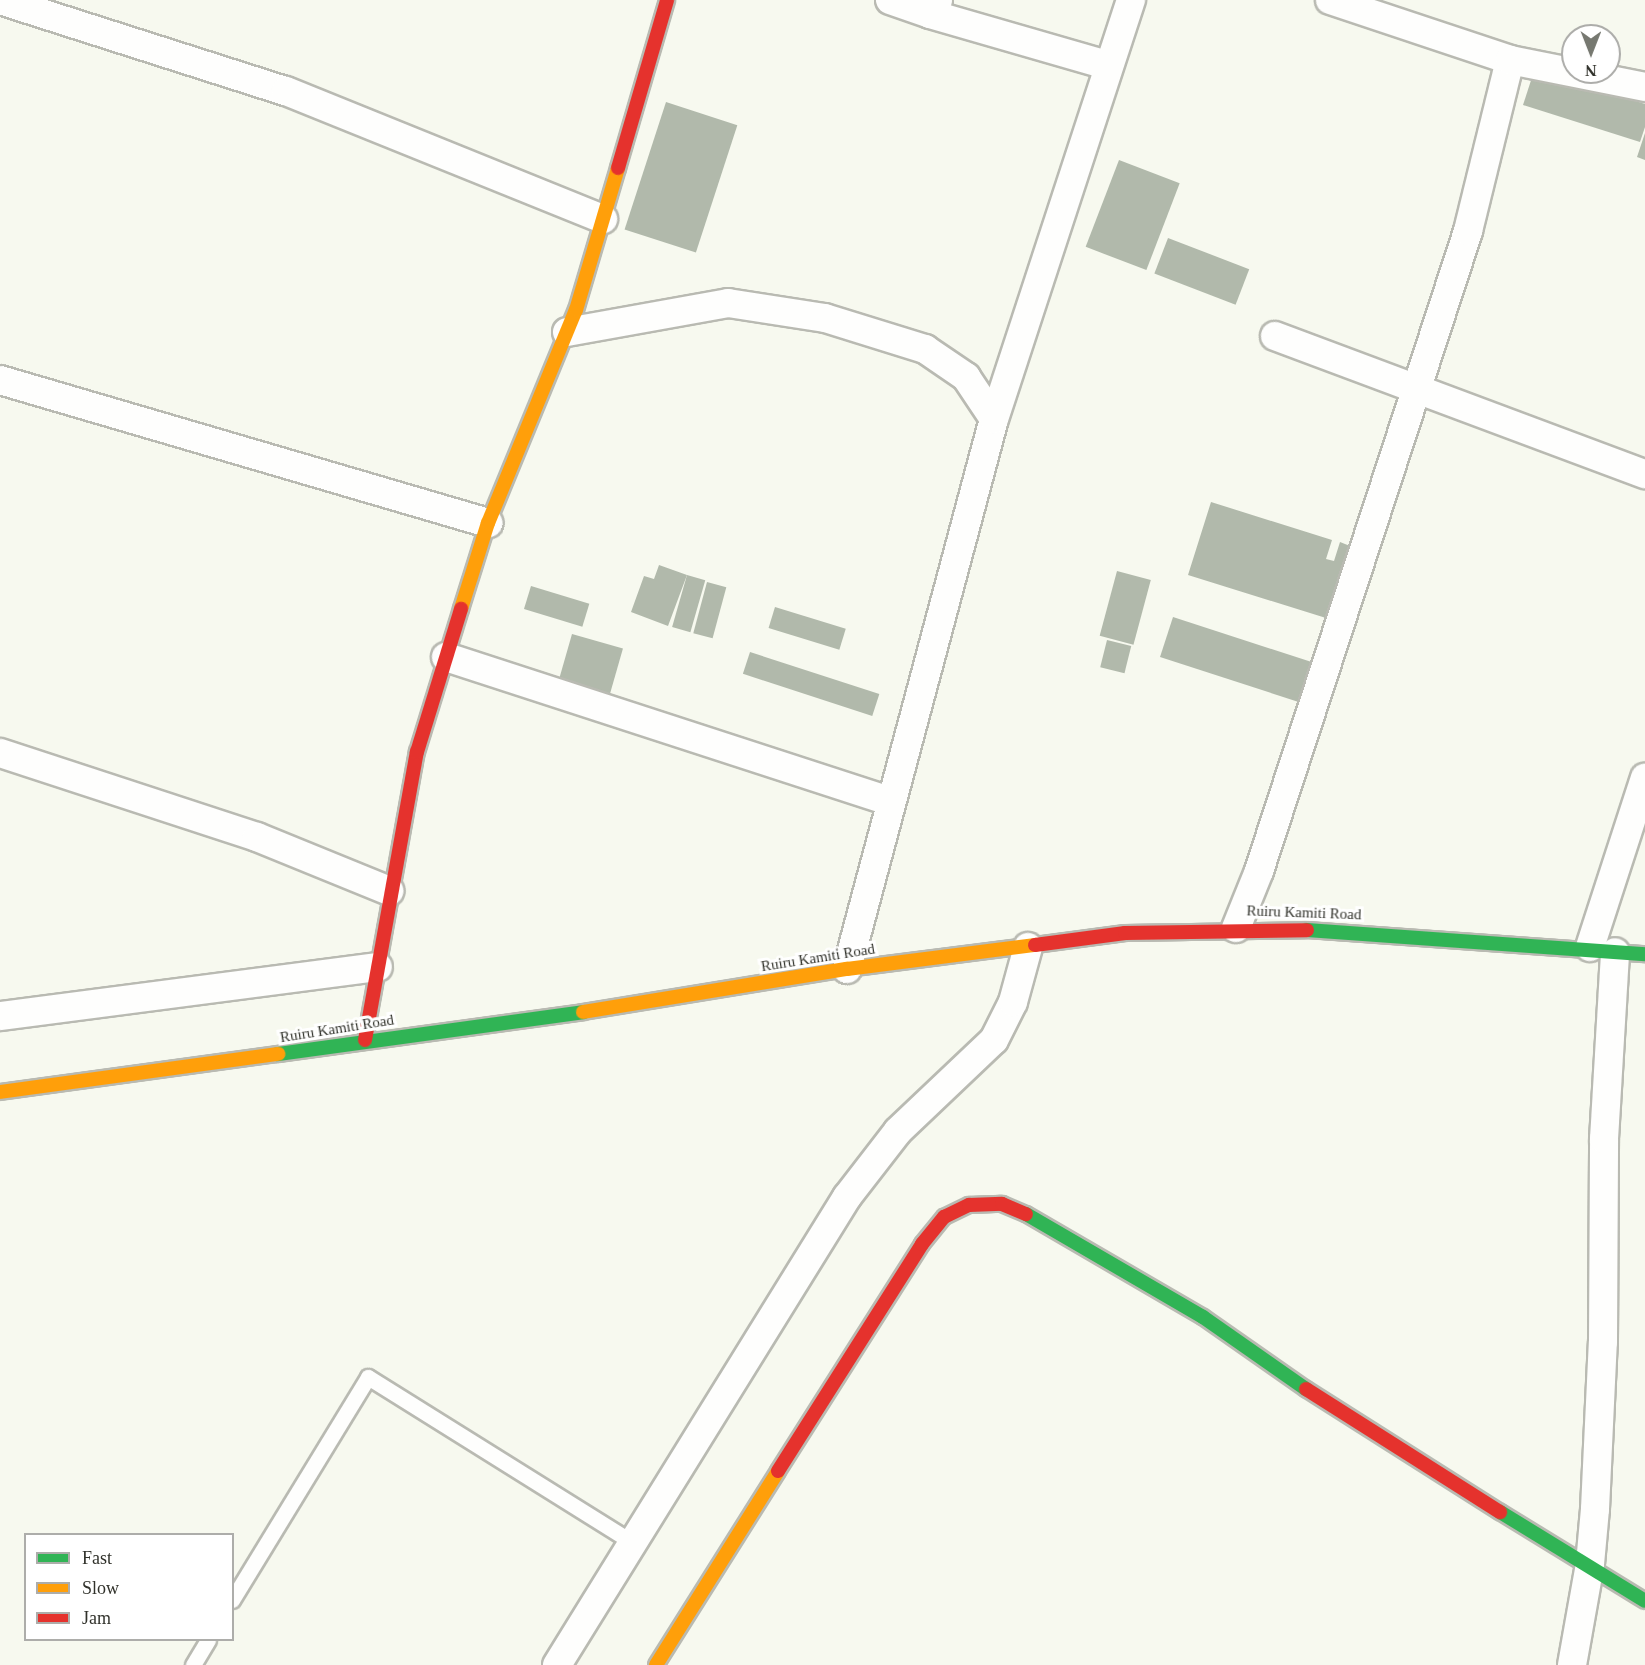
<!DOCTYPE html>
<html>
<head>
<meta charset="utf-8">
<style>
	body { margin:0 }
	#map { position:relative; width:1645px; height:1665px; overflow:hidden; background:#f7f9ef; font-family:"Times New Roman",serif }
	div>[style] { position:absolute }
	.building>* { inset:0; background:#b1b9ab; transform-origin:0 0 }
	.roads { filter:drop-shadow(2px 0 #b9bab2) drop-shadow(-2px 0 #b9bab2) drop-shadow(0 2px #b9bab2) drop-shadow(0 -2px #b9bab2) }
	.lane>* { height:15px; margin:-7.5px; padding:0 7.5px; transform-origin:7.5px; border-radius:7.5px; background:#fefefd }
	.street>* { height:28px; margin:-14px; padding:0 14px; transform-origin:14px; border-radius:14px; background:#fefefd }
	.fast>* { height:14px; margin:-7px; padding:0 7px; transform-origin:7px; border-radius:7px; background:#30b455 }
	.slow>* { height:14px; margin:-7px; padding:0 7px; transform-origin:7px; border-radius:7px; background:#ff9f0a }
	.jam>* { height:14px; margin:-7px; padding:0 7px; transform-origin:7px; border-radius:7px; background:#e5322d }
	span { translate:-50% -50%; white-space:nowrap; text-align:center; line-height:1.15; -webkit-text-stroke:6px #fff; paint-order:stroke }
	.street-label { font-size:15px; color:#31322b }
	.legend { position:absolute; left:24px; top:1533px; width:210px; height:108px; box-sizing:border-box; background:#fff; border:2px solid #adadaa; margin:0; padding:8px 10px; list-style:none; font-size:18px; color:#31322b }
	.legend li { display:flex; align-items:center; gap:12px; height:30px }
	.legend b { width:30px; border:2px solid #adadaa }
	.north { position:absolute; left:1561px; top:24px; width:60px; height:60px; box-sizing:border-box; background:#fff; border:2px solid #adadaa; border-radius:50%; rotate:180deg; font-size:16px; font-weight:700; line-height:24px; text-align:center; color:#31322b }
	.north::after { content:''; display:block; margin:auto; width:21px; height:27px; background:#767870; clip-path:polygon(50% 0,100% 100%,50% 72%,0 100%) }
</style>
</head>
<body>
<div id="map">
	<div class="building">
		<div style="clip-path:polygon(1535px 68px,1645px 104px,1645px 127px,1640px 142px,1523px 105px)"></div>
		<div style="left:666px;top:102px;width:75px;height:134px;rotate:18deg"></div>
		<div style="clip-path:polygon(1645px 133px,1645px 160px,1637px 157px)"></div>
		<div style="left:1119px;top:160px;width:65px;height:93px;rotate:21deg"></div>
		<div style="left:1168px;top:238px;width:87px;height:38px;rotate:21deg"></div>
		<div style="clip-path:polygon(1211px 502px,1332px 540px,1326px 559px,1334px 561px,1340px 542px,1350px 546px,1326px 618px,1188px 575px)"></div>
		<div style="clip-path:polygon(659px 565px,687px 575px,668px 626px,631px 612px,644px 576px,654px 579px)"></div>
		<div style="left:1117px;top:571px;width:35px;height:67px;rotate:15deg"></div>
		<div style="left:687px;top:575px;width:19px;height:54px;rotate:16deg"></div>
		<div style="left:707px;top:582px;width:20px;height:53px;rotate:15deg"></div>
		<div style="left:531px;top:586px;width:61px;height:24px;rotate:17deg"></div>
		<div style="left:775px;top:607px;width:74px;height:22px;rotate:17deg"></div>
		<div style="left:1173px;top:617px;width:149px;height:42px;rotate:18deg"></div>
		<div style="left:572px;top:634px;width:53px;height:48px;rotate:16deg"></div>
		<div style="left:1107px;top:640px;width:25px;height:28px;rotate:14deg"></div>
		<div style="left:750px;top:652px;width:136px;height:23px;rotate:18deg"></div>
	</div>
	<div class="roads">
		<div class="lane">
			<div style="left:232px;top:1600px;width:261px;rotate:-58.6deg"></div>
			<div style="left:368px;top:1377px;width:311px;rotate:32deg"></div>
			<div style="left:193px;top:1665px;width:29px;rotate:-59deg"></div>
		</div>
		<div class="street">
			<div style="left:0;top:0;width:300px;rotate:17.7deg"></div>
			<div style="left:286px;top:91px;width:342px;rotate:22deg"></div>
			<div style="left:890px;top:0;width:42px;rotate:19.3deg"></div>
			<div style="left:930px;top:14px;width:16px;rotate:-60deg"></div>
			<div style="left:1330px;top:0;width:190px;rotate:18.4deg"></div>
			<div style="left:930px;top:14px;width:184px;rotate:16.1deg"></div>
			<div style="left:567px;top:332px;width:164px;rotate:-10.2deg"></div>
			<div style="left:728px;top:303px;width:98px;rotate:8.8deg"></div>
			<div style="left:825px;top:318px;width:105px;rotate:17.2deg"></div>
			<div style="left:925px;top:349px;width:50px;rotate:34.3deg"></div>
			<div style="left:966px;top:377px;width:50px;rotate:56.3deg"></div>
			<div style="left:1275px;top:336px;width:395px;rotate:20.5deg"></div>
			<div style="left:0;top:380px;width:509px;rotate:16.33deg"></div>
			<div style="left:446px;top:657px;width:467px;rotate:18deg"></div>
			<div style="left:0;top:753px;width:270px;rotate:18.1deg"></div>
			<div style="left:257px;top:837px;width:143px;rotate:22.2deg"></div>
			<div style="left:1236px;top:928px;width:61px;rotate:-68deg"></div>
			<div style="left:1259px;top:871px;width:673px;rotate:-71.91deg"></div>
			<div style="left:1468px;top:231px;width:176px;rotate:-76.2deg"></div>
			<div style="left:1510px;top:60px;width:138px;rotate:11.3deg"></div>
			<div style="left:1590px;top:947px;width:178px;rotate:-72deg"></div>
			<div style="left:847px;top:969px;width:569px;rotate:-75.04deg"></div>
			<div style="left:994px;top:419px;width:441px;rotate:-71.9deg"></div>
			<div style="left:0;top:1016px;width:381px;rotate:-7.4deg"></div>
			<div style="left:557px;top:1665px;width:551px;rotate:-58.22deg"></div>
			<div style="left:847px;top:1197px;width:83px;rotate:-52.3deg"></div>
			<div style="left:898px;top:1131px;width:132px;rotate:-43.5deg"></div>
			<div style="left:994px;top:1040px;width:42px;rotate:-63.4deg"></div>
			<div style="left:1013px;top:1002px;width:57px;rotate:-74.7deg"></div>
			<div style="left:1572px;top:1665px;width:103px;rotate:-79.9deg"></div>
			<div style="left:1590px;top:1564px;width:55px;rotate:-84.8deg"></div>
			<div style="left:1595px;top:1509px;width:167px;rotate:-87.3deg"></div>
			<div style="left:1603px;top:1342px;width:203px;rotate:-89.7deg"></div>
			<div style="left:1604px;top:1139px;width:187px;rotate:-86.6deg"></div>
		</div>
		<div class="fast">
			<div style="left:1307px;top:930px;width:339px;rotate:4.1deg"></div>
			<div style="left:278px;top:1054px;width:308px;rotate:-7.8deg"></div>
			<div style="left:1026px;top:1214px;width:205px;rotate:30.2deg"></div>
			<div style="left:1203px;top:1317px;width:126px;rotate:35deg"></div>
			<div style="left:1500px;top:1512px;width:170px;rotate:31.5deg"></div>
		</div>
		<div class="slow">
			<div style="left:461px;top:609px;width:90px;rotate:-72.6deg"></div>
			<div style="left:488px;top:523px;width:230px;rotate:-67.6deg"></div>
			<div style="left:576px;top:310px;width:148px;rotate:-73.5deg"></div>
			<div style="left:583px;top:1012px;width:267px;rotate:-9.3deg"></div>
			<div style="left:847px;top:969px;width:190px;rotate:-7.3deg"></div>
			<div style="left:0;top:1092px;width:281px;rotate:-7.8deg"></div>
			<div style="left:656px;top:1665px;width:229px;rotate:-57.8deg"></div>
		</div>
		<div class="jam">
			<div style="left:618px;top:168px;width:175px;rotate:-73.7deg"></div>
			<div style="left:1035px;top:945px;width:91px;rotate:-7.6deg"></div>
			<div style="left:1125px;top:933px;width:182px;rotate:-0.9deg"></div>
			<div style="left:365px;top:1040px;width:293px;rotate:-79.8deg"></div>
			<div style="left:417px;top:752px;width:150px;rotate:-72.9deg"></div>
			<div style="left:1306px;top:1389px;width:230px;rotate:32.4deg"></div>
			<div style="left:778px;top:1471px;width:269px;rotate:-57.6deg"></div>
			<div style="left:922px;top:1244px;width:35px;rotate:-51deg"></div>
			<div style="left:944px;top:1217px;width:28px;rotate:-26deg"></div>
			<div style="left:969px;top:1205px;width:33px;rotate:-2deg"></div>
			<div style="left:1002px;top:1204px;width:26px;rotate:23deg"></div>
		</div>
	</div>
	<div class="street-label">
		<span style="left:1304px;top:913px;rotate:2deg">Ruiru Kamiti Road</span>
		<span style="left:818px;top:958px;rotate:-9deg">Ruiru Kamiti Road</span>
		<span style="left:337px;top:1029px;rotate:-9deg">Ruiru Kamiti Road</span>
	</div>
	<ul class="legend">
	<li><b style="height:8px;background:#30b455"></b>Fast</li>
	<li><b style="height:8px;background:#ff9f0a"></b>Slow</li>
	<li><b style="height:8px;background:#e5322d"></b>Jam</li>
	</ul>
	<div class="north">N</div>
</div>
</body>
</html>
